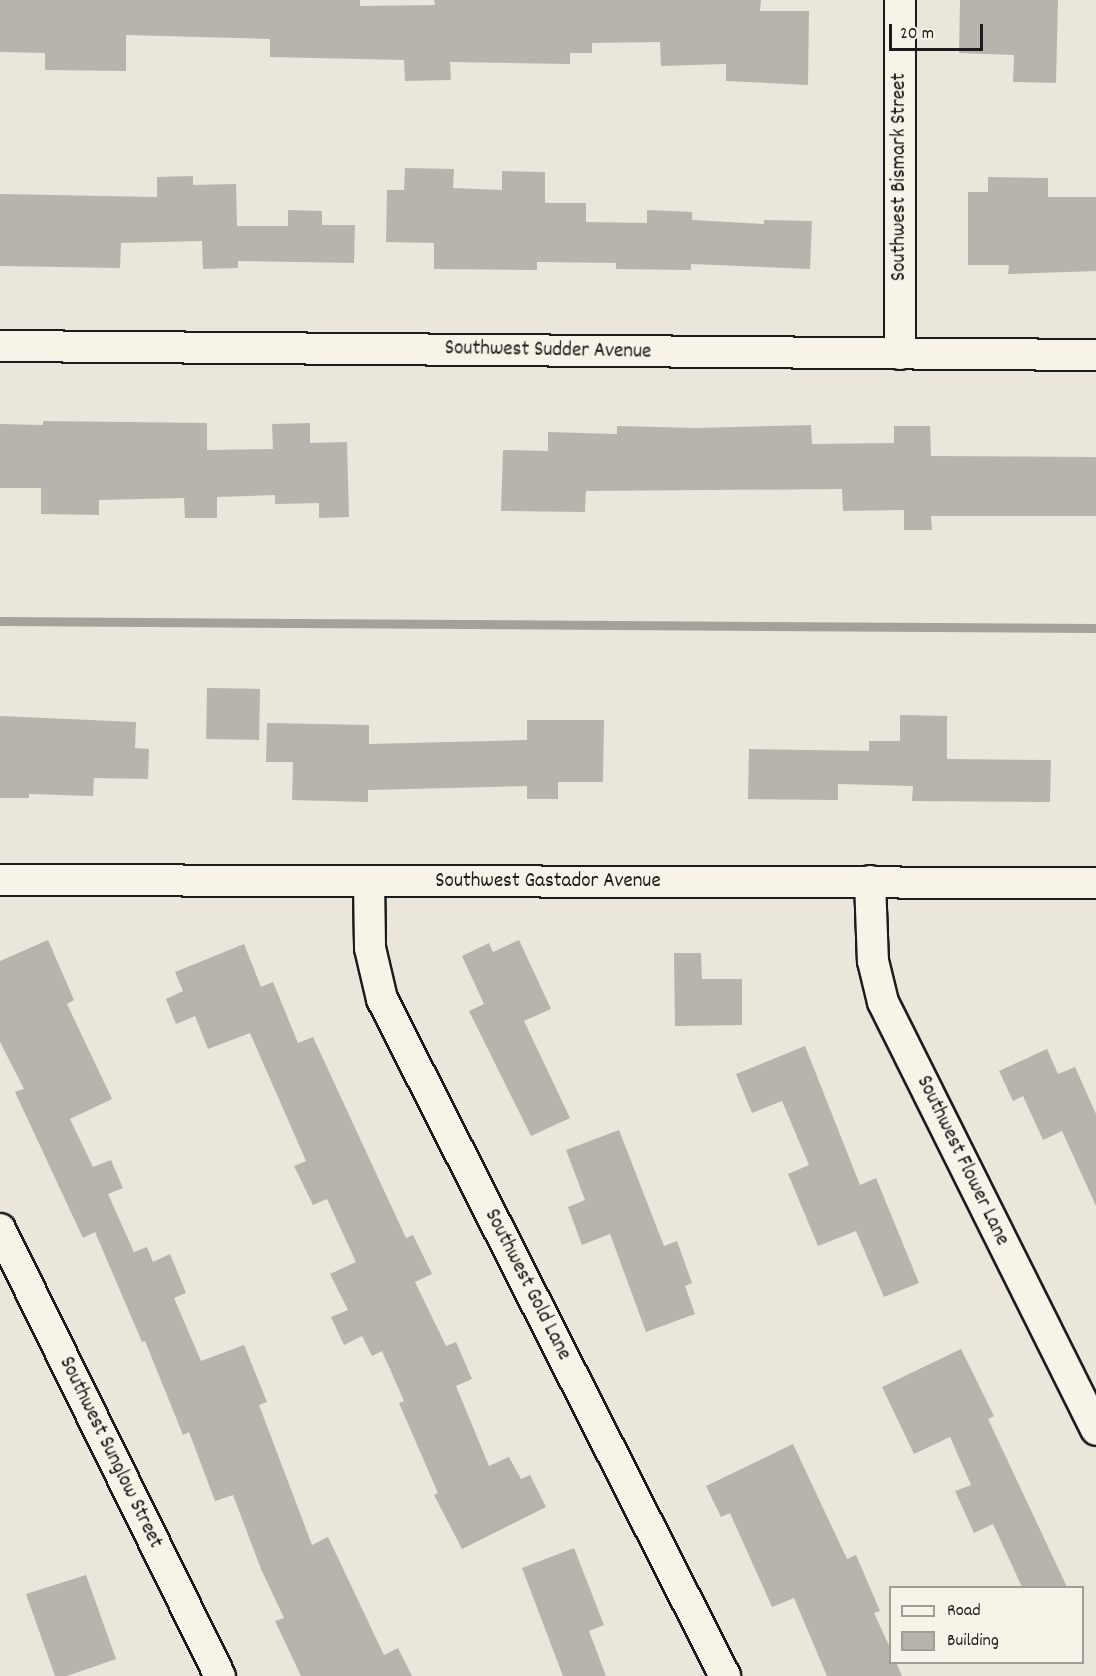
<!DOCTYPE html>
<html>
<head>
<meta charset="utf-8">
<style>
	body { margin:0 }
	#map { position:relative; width:1096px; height:1676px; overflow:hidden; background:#eae6dc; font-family:Dekko,sans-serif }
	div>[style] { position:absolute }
	.stream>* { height:9px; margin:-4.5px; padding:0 4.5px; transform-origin:4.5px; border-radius:4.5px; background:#a3a19a }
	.building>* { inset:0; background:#b6b4ac; transform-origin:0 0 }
	.roads { filter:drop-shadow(2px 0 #1c1c1c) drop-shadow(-2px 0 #1c1c1c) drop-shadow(0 2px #1c1c1c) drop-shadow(0 -2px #1c1c1c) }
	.street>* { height:30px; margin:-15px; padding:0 15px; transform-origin:15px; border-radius:15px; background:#f7f3e8 }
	span { translate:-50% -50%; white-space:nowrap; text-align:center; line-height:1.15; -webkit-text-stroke:6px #f7f3e8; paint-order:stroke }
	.street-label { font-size:21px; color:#1c1c1c }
	.legend { position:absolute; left:889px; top:1586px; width:195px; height:78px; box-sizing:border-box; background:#f7f3e8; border:2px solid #9f9d96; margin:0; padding:8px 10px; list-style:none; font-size:18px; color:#1c1c1c }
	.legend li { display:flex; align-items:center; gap:12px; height:30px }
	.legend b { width:30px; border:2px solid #9f9d96 }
	.scale { position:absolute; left:889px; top:24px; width:94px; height:27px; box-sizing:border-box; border:3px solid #1c1c1c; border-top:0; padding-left:8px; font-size:18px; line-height:21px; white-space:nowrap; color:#1c1c1c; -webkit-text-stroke:4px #f7f3e8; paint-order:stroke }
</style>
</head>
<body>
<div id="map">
	<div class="stream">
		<div style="left:0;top:621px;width:1096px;rotate:0.37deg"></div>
	</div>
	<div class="building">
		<div style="clip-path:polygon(0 0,360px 0,360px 6px,435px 5px,434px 0,761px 0,760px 11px,809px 11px,808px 85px,726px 81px,726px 64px,661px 66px,660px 42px,592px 43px,592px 53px,570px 53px,570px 64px,450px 62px,451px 80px,405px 81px,404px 60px,270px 57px,270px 39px,126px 35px,126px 71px,45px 70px,45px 53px,0 52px)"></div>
		<div style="clip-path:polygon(960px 0,1058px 0,1056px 83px,1013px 82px,1014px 55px,959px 53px)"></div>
		<div style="clip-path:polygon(405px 168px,454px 169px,453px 188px,502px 190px,502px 171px,545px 172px,545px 203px,586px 203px,586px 222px,647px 223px,647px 210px,692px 212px,692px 220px,764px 224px,764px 220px,812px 221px,810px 269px,691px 264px,691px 270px,616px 269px,616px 263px,537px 262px,537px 270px,434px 269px,434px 243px,386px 242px,387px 190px,404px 190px)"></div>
		<div style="clip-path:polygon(193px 176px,193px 185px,236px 184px,237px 226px,288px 226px,288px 210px,322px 211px,322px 225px,355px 225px,354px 263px,238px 261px,238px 268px,203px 269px,202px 241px,121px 243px,120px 268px,0 266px,0 194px,157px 197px,157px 177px)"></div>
		<div style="clip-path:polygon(988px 177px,1048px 178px,1048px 197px,1096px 197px,1096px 271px,1008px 274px,1009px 265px,968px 265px,968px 192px,988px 192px)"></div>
		<div style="clip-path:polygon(43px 421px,207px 423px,207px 450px,273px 449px,272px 424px,310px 423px,310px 443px,347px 442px,349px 517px,319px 518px,319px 503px,275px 504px,275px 495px,217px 497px,217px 518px,185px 518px,184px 498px,99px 500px,99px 515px,41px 514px,41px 488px,0 488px,0 424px,43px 425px)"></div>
		<div style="clip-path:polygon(811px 425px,812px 444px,894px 443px,894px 426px,930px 426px,931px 456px,1096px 457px,1096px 516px,931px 516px,932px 530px,904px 530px,904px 510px,843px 511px,842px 489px,586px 491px,585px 512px,501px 511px,503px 450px,548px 451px,548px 432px,617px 434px,617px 426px,696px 428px)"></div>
		<div style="left:207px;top:688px;width:53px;height:51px;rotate:1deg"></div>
		<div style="clip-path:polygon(900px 715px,947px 716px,947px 759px,1051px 760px,1050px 802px,912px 801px,913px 786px,838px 784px,838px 800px,748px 799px,749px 749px,869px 751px,869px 741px,900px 741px)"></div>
		<div style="clip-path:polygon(0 716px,136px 722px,135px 748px,149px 749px,148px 779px,94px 778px,93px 796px,29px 794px,29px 798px,0 798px)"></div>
		<div style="clip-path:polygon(527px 720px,604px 720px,603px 782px,558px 782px,558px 799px,527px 799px,527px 786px,368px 790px,368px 802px,292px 800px,293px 762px,266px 762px,267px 723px,369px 725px,369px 744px,527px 740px)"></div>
		<div style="clip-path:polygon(48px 940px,74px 1000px,67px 1004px,112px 1099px,70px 1119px,93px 1167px,111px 1160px,123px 1188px,108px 1194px,134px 1252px,147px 1247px,153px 1262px,170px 1254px,186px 1293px,174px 1298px,201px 1361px,244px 1345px,267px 1402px,259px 1405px,312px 1545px,328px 1537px,384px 1655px,398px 1648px,412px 1676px,301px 1676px,275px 1621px,284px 1618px,261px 1569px,233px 1495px,215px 1501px,189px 1432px,183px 1435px,145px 1341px,142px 1342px,95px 1232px,83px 1238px,15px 1092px,24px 1089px,0 1042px,0 961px)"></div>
		<div style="clip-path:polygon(519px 940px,551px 1009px,524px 1021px,570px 1118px,531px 1136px,469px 1011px,484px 1004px,462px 956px,489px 943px,493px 952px)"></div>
		<div style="clip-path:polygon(244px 944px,261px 987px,273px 982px,298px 1043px,313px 1037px,406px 1238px,413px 1235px,432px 1274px,415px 1282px,446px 1346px,456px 1342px,472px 1379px,456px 1386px,489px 1466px,509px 1457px,521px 1479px,530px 1475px,546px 1507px,462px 1549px,434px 1495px,438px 1493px,399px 1403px,404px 1401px,382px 1351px,372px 1356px,362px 1336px,344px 1345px,331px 1317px,348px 1310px,330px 1274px,356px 1262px,327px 1199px,313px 1205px,294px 1166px,306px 1161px,250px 1033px,208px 1049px,195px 1016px,176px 1024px,166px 999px,183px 991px,175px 972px)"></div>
		<div style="clip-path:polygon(674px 953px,701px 953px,702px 979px,742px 979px,742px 1025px,675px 1026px)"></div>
		<div style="clip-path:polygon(805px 1046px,860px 1185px,876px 1178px,919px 1283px,884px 1297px,856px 1231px,818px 1246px,788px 1174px,809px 1165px,782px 1101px,752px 1113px,736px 1074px)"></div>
		<div style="clip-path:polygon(1047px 1049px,1058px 1074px,1075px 1067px,1096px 1114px,1096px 1206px,1062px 1131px,1043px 1140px,1023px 1096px,1013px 1101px,999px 1071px)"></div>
		<div style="clip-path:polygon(619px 1130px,664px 1246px,677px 1241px,692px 1283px,685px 1286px,695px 1314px,646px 1332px,610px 1234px,582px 1245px,568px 1207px,585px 1200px,566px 1150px)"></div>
		<div style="clip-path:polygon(961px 1349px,994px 1416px,988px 1419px,1067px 1587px,1022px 1587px,993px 1524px,974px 1533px,955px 1491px,971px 1485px,950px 1437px,914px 1454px,882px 1387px)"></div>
		<div style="clip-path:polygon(793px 1444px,847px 1559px,856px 1555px,880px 1611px,874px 1613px,891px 1650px,891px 1662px,896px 1662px,902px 1676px,827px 1676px,794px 1598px,772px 1607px,730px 1513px,721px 1517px,706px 1486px)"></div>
		<div style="clip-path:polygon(574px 1548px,604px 1625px,589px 1631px,606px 1676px,563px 1676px,522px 1568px)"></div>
		<div style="clip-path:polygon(86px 1575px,116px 1659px,67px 1676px,55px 1676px,26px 1594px)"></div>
	</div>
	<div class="roads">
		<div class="street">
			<div style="left:900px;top:0;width:354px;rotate:90deg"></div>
			<div style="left:0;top:346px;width:1096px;rotate:0.47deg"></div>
			<div style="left:0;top:880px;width:1096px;rotate:0.16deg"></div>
			<div style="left:870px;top:881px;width:80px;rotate:87.9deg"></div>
			<div style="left:873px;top:961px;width:42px;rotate:76.3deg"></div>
			<div style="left:883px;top:1002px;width:478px;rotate:63.5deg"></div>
			<div style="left:369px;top:882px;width:66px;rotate:89.1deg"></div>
			<div style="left:370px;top:948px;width:52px;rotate:76.8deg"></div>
			<div style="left:382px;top:999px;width:759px;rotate:63.13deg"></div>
			<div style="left:0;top:1229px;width:498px;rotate:63.8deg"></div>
		</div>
	</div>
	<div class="street-label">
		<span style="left:900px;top:177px;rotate:-90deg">Southwest Bismark Street</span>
		<span style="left:548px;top:351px;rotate:1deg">Southwest Sudder Avenue</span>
		<span style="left:548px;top:882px">Southwest Gastador Avenue</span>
		<span style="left:962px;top:1161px;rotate:64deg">Southwest Flower Lane</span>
		<span style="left:527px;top:1285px;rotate:63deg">Southwest Gold Lane</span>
		<span style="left:110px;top:1453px;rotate:64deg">Southwest Sunglow Street</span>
	</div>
	<ul class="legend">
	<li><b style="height:8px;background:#f7f3e8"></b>Road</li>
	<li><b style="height:16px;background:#b6b4ac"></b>Building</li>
	</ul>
	<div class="scale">20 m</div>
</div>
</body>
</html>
